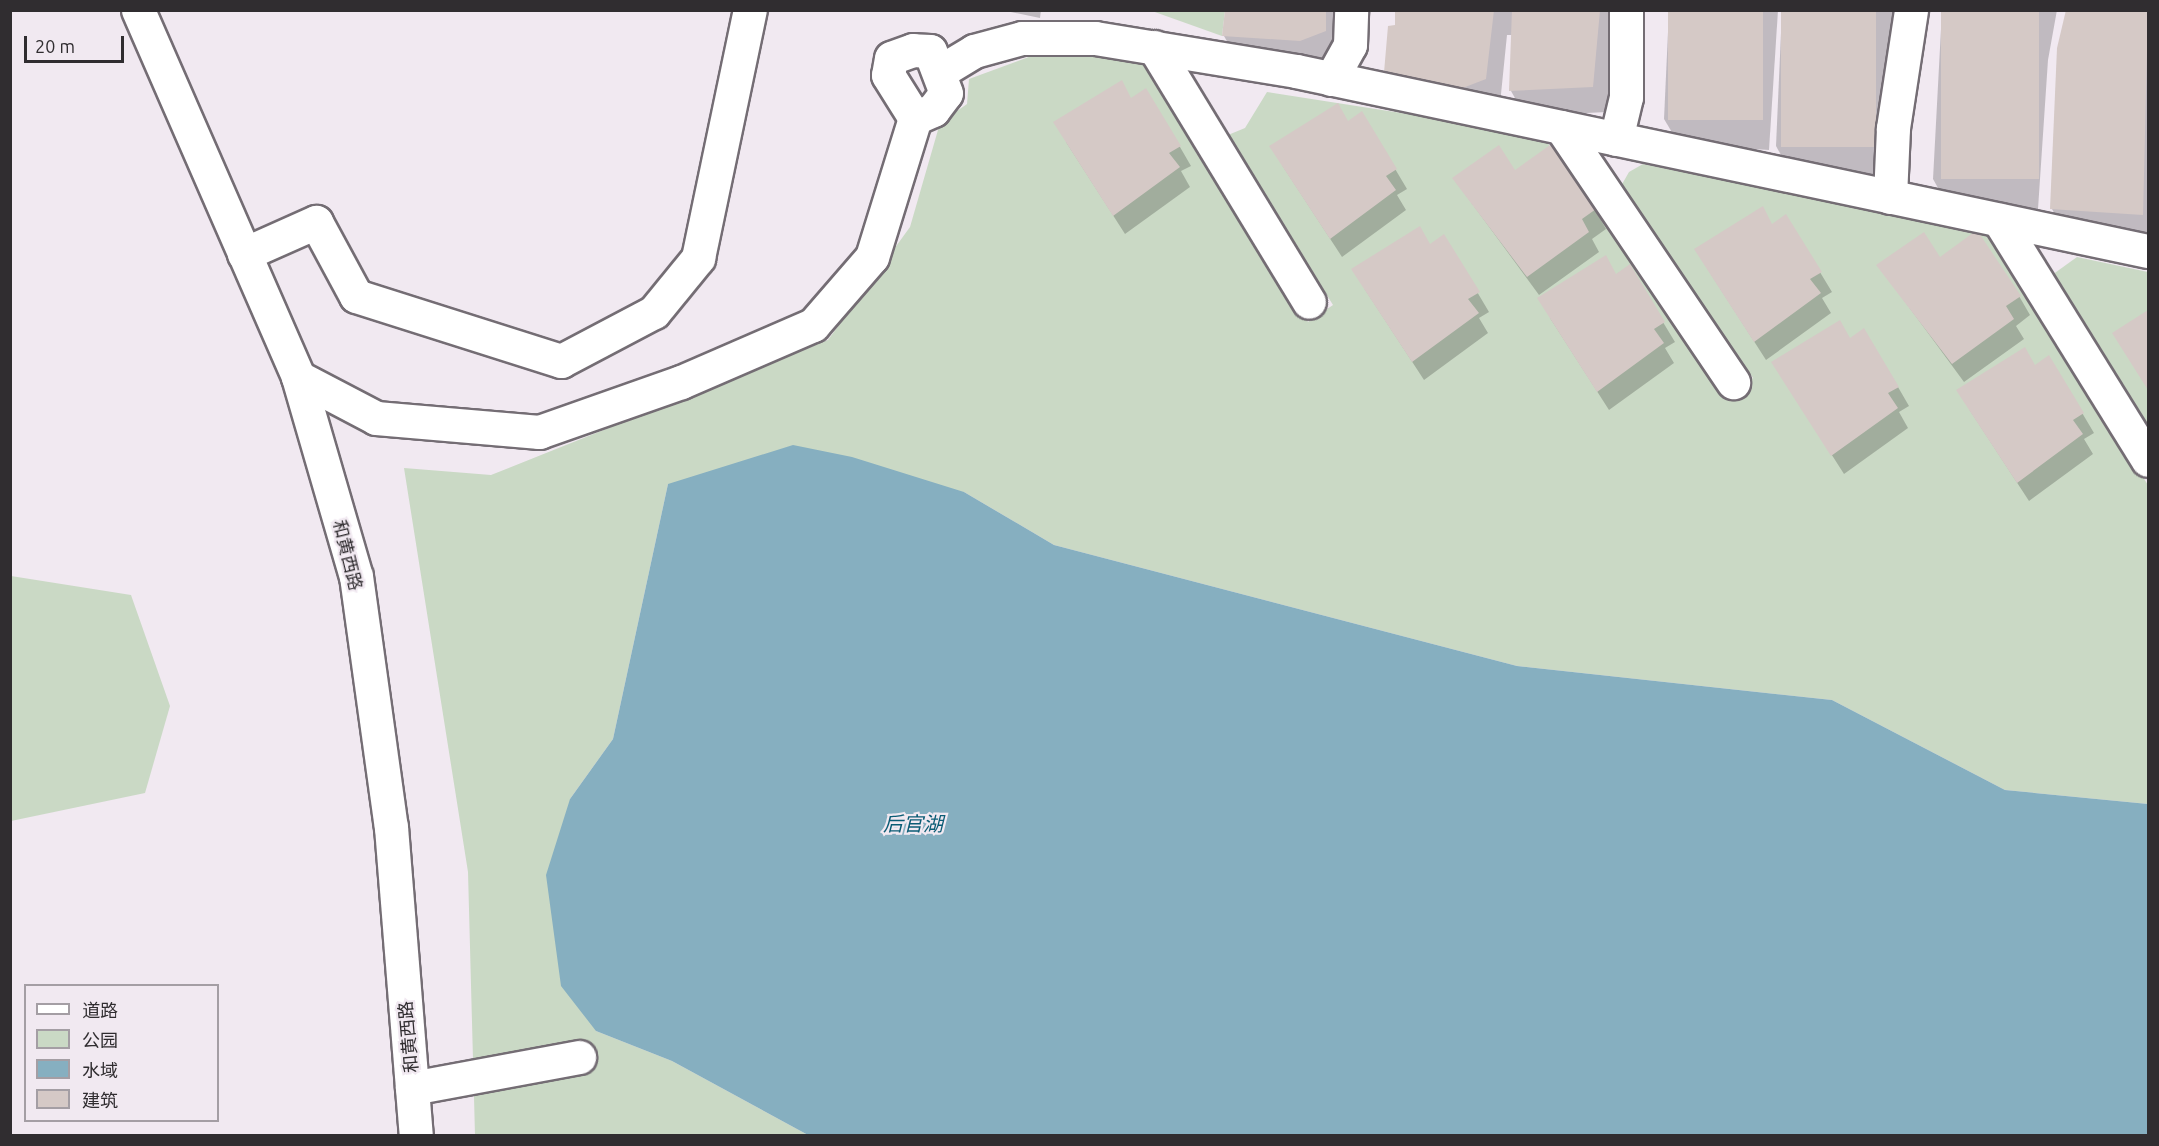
<!DOCTYPE html>
<html>
<head>
<meta charset="utf-8">
<style>
	body { margin:0 }
	#map { position:relative; width:2159px; height:1146px; overflow:hidden; background:#f1e9f1; font-family:Ubuntu,"Noto Sans SC",sans-serif }
	div>[style] { position:absolute }
	.green>* { inset:0; background:#cad9c5 }
	.water>* { inset:0; background:#86afc0 }
	.shadow>* { inset:0; background:#0003 }
	.building>* { inset:0; background:#d5c9c6; transform-origin:0 0 }
	.roads { filter:drop-shadow(2px 0 #746d74) drop-shadow(-2px 0 #746d74) drop-shadow(0 2px #746d74) drop-shadow(0 -2px #746d74) }
	.minor>* { height:33px; margin:-16.5px; padding:0 16.5px; transform-origin:16.5px; border-radius:16.5px; background:#fff }
	span { translate:-50% -50%; white-space:nowrap; text-align:center; line-height:1.15; -webkit-text-stroke:4.5px #f1e9f1; paint-order:stroke }
	.street-label { font-size:18px; color:#302d30 }
	.water-label { font-size:20px; color:#0b5c75; font-style:italic }
	.frame { position:absolute; inset:0; border:12px solid #302d30; pointer-events:none }
	.legend { position:absolute; left:24px; top:984px; width:195px; height:138px; box-sizing:border-box; background:#f1e9f1; border:2px solid #a49ea4; margin:0; padding:8px 10px; list-style:none; font-size:18px; color:#302d30 }
	.legend li { display:flex; align-items:center; gap:12px; height:30px }
	.legend b { width:30px; border:2px solid #a49ea4 }
	.scale { position:absolute; left:24px; top:36px; width:100px; height:27px; box-sizing:border-box; border:3px solid #302d30; border-top:0; padding-left:8px; font-size:18px; line-height:21px; white-space:nowrap; color:#302d30; -webkit-text-stroke:4px #f1e9f1; paint-order:stroke }
</style>
</head>
<body>
<div id="map">
	<div class="green">
		<div style="clip-path:polygon(1152px 11px,1225px 11px,1222px 36px)"></div>
		<div style="clip-path:polygon(1084px 51px,1142px 61px,1308px 322px,1333px 305px,1228px 135px,1245px 128px,1267px 92px,1542px 135px,1725px 394px,1753px 378px,1621px 186px,1629px 172px,1643px 164px,1985px 233px,2148px 485px,2148px 804px,2005px 790px,1832px 700px,1517px 666px,1054px 545px,964px 492px,668px 484px,613px 739px,570px 799px,596px 1031px,672px 1061px,808px 1135px,475px 1135px,468px 872px,404px 468px,491px 475px,828px 340px,910px 227px,940px 123px,967px 104px,969px 79px,1034px 55px)"></div>
		<div style="clip-path:polygon(2077px 257px,2148px 272px,2148px 446px,2052px 275px)"></div>
		<div style="clip-path:polygon(11px 576px,131px 595px,170px 706px,145px 793px,11px 821px)"></div>
	</div>
	<div class="water">
		<div style="clip-path:polygon(793px 445px,852px 457px,964px 492px,1054px 545px,1517px 666px,1832px 700px,2005px 790px,2148px 804px,2148px 1135px,808px 1135px,672px 1061px,596px 1031px,561px 986px,546px 875px,570px 799px,613px 739px,668px 484px)"></div>
	</div>
	<div class="shadow">
		<div style="clip-path:polygon(1001px 10px,1041px 10px,1040px 18px)"></div>
		<div style="clip-path:polygon(1226px 10px,1344px 10px,1339px 56px,1314px 65px,1238px 61px,1224px 36px)"></div>
		<div style="clip-path:polygon(1397px 10px,1616px 10px,1607px 112px,1525px 116px,1511px 91px,1512px 35px,1507px 35px,1500px 104px,1475px 113px,1397px 26px)"></div>
		<div style="clip-path:polygon(1669px 10px,1778px 10px,1769px 150px,1679px 144px,1664px 119px)"></div>
		<div style="clip-path:polygon(1782px 10px,1894px 10px,1881px 177px,1790px 171px,1776px 146px)"></div>
		<div style="clip-path:polygon(1942px 10px,2057px 10px,2048px 60px,2038px 209px,1947px 204px,1933px 179px)"></div>
		<div style="clip-path:polygon(2068px 10px,2148px 10px,2148px 239px,2066px 234px,2052px 209px,2059px 48px)"></div>
		<div style="clip-path:polygon(1132px 100px,1180px 147px,1191px 166px,1181px 171px,1190px 187px,1125px 234px,1066px 142px)"></div>
		<div style="clip-path:polygon(1362px 113px,1407px 189px,1397px 195px,1406px 210px,1342px 257px,1282px 165px)"></div>
		<div style="clip-path:polygon(1515px 173px,1595px 210px,1606px 229px,1592px 239px,1599px 252px,1539px 295px,1454px 179px)"></div>
		<div style="clip-path:polygon(1786px 216px,1832px 292px,1822px 298px,1831px 313px,1766px 360px,1707px 268px)"></div>
		<div style="clip-path:polygon(1444px 236px,1489px 312px,1479px 318px,1488px 333px,1424px 380px,1364px 288px)"></div>
		<div style="clip-path:polygon(1940px 259px,2019px 296px,2030px 315px,2016px 326px,2024px 339px,1964px 382px,1878px 265px)"></div>
		<div style="clip-path:polygon(1629px 266px,1675px 342px,1665px 348px,1674px 363px,1609px 410px,1550px 318px)"></div>
		<div style="clip-path:polygon(2148px 312px,2148px 389px,2114px 333px)"></div>
		<div style="clip-path:polygon(2049px 357px,2094px 433px,2084px 439px,2093px 454px,2029px 501px,1969px 409px)"></div>
		<div style="clip-path:polygon(1773px 363px,1898px 387px,1909px 406px,1899px 412px,1908px 428px,1844px 474px)"></div>
	</div>
	<div class="building">
		<div style="clip-path:polygon(1225px 10px,1326px 10px,1326px 31px,1300px 41px,1222px 36px)"></div>
		<div style="clip-path:polygon(1395px 10px,1494px 10px,1486px 79px,1460px 89px,1383px 84px,1388px 26px,1395px 25px)"></div>
		<div style="clip-path:polygon(1512px 10px,1600px 10px,1593px 87px,1509px 91px)"></div>
		<div style="left:1668px;top:10px;width:95px;height:110px"></div>
		<div style="left:1781px;top:10px;width:95px;height:137px"></div>
		<div style="left:1941px;top:10px;width:98px;height:169px"></div>
		<div style="clip-path:polygon(2066px 10px,2148px 10px,2143px 215px,2050px 209px,2057px 48px)"></div>
		<div style="clip-path:polygon(1122px 80px,1131px 98px,1146px 88px,1181px 146px,1169px 153px,1180px 167px,1113px 216px,1053px 122px)"></div>
		<div style="clip-path:polygon(1338px 103px,1348px 121px,1362px 111px,1397px 169px,1386px 176px,1396px 190px,1330px 239px,1269px 146px)"></div>
		<div style="clip-path:polygon(1553px 143px,1596px 209px,1582px 219px,1589px 232px,1527px 277px,1452px 178px,1499px 145px,1515px 170px)"></div>
		<div style="clip-path:polygon(1763px 206px,1772px 224px,1786px 214px,1822px 272px,1810px 279px,1821px 293px,1754px 342px,1694px 249px)"></div>
		<div style="clip-path:polygon(1420px 226px,1430px 244px,1444px 234px,1480px 292px,1468px 299px,1479px 313px,1412px 362px,1351px 269px)"></div>
		<div style="clip-path:polygon(1977px 230px,2021px 296px,2006px 306px,2014px 319px,1952px 364px,1876px 265px,1924px 232px,1940px 257px)"></div>
		<div style="clip-path:polygon(1606px 255px,1616px 274px,1630px 264px,1665px 322px,1654px 329px,1664px 343px,1597px 392px,1537px 298px)"></div>
		<div style="clip-path:polygon(2148px 310px,2148px 390px,2112px 333px)"></div>
		<div style="clip-path:polygon(1840px 320px,1850px 338px,1864px 328px,1899px 387px,1888px 393px,1898px 408px,1831px 456px,1771px 362px)"></div>
		<div style="clip-path:polygon(2025px 347px,2035px 365px,2049px 355px,2084px 413px,2073px 420px,2083px 434px,2017px 483px,1956px 390px)"></div>
	</div>
	<div class="roads">
		<div class="minor">
			<div style="left:138px;top:10px;width:400px;rotate:66.4deg"></div>
			<div style="left:298px;top:377px;width:207px;rotate:73.8deg"></div>
			<div style="left:356px;top:576px;width:253px;rotate:82.1deg"></div>
			<div style="left:391px;top:827px;width:310px;rotate:85.4deg"></div>
			<div style="left:1154px;top:47px;width:298px;rotate:58.7deg"></div>
			<div style="left:941px;top:71px;width:39px;rotate:-31deg"></div>
			<div style="left:974px;top:51px;width:50px;rotate:-15.2deg"></div>
			<div style="left:1022px;top:38px;width:73px"></div>
			<div style="left:1095px;top:38px;width:204px;rotate:9.3deg"></div>
			<div style="left:1296px;top:71px;width:871px;rotate:11.93deg"></div>
			<div style="left:1331px;top:79px;width:39px;rotate:-61deg"></div>
			<div style="left:1350px;top:45px;width:35px;rotate:-88deg"></div>
			<div style="left:1561px;top:127px;width:308px;rotate:56deg"></div>
			<div style="left:1616px;top:139px;width:43px;rotate:-76.6deg"></div>
			<div style="left:1626px;top:97px;width:87px;rotate:-90deg"></div>
			<div style="left:1890px;top:197px;width:69px;rotate:-87.5deg"></div>
			<div style="left:1893px;top:128px;width:119px;rotate:-81.3deg"></div>
			<div style="left:1999px;top:220px;width:282px;rotate:58.2deg"></div>
			<div style="left:244px;top:254px;width:79px;rotate:-24deg"></div>
			<div style="left:316px;top:222px;width:84px;rotate:61.6deg"></div>
			<div style="left:356px;top:296px;width:215px;rotate:17.6deg"></div>
			<div style="left:561px;top:361px;width:105px;rotate:-27.8deg"></div>
			<div style="left:654px;top:312px;width:70px;rotate:-50.8deg"></div>
			<div style="left:698px;top:258px;width:253px;rotate:-78.2deg"></div>
			<div style="left:298px;top:377px;width:88px;rotate:27.7deg"></div>
			<div style="left:376px;top:418px;width:164px;rotate:4.9deg"></div>
			<div style="left:539px;top:432px;width:151px;rotate:-19.4deg"></div>
			<div style="left:681px;top:382px;width:144px;rotate:-23.4deg"></div>
			<div style="left:813px;top:325px;width:90px;rotate:-49.1deg"></div>
			<div style="left:872px;top:257px;width:145px;rotate:-72.8deg"></div>
			<div style="left:915px;top:118px;width:20px;rotate:-24deg"></div>
			<div style="left:933px;top:110px;width:21px;rotate:-53deg"></div>
			<div style="left:946px;top:93px;width:45px;rotate:-110.9deg"></div>
			<div style="left:930px;top:51px;width:17px;rotate:-177deg"></div>
			<div style="left:913px;top:50px;width:23px;rotate:160deg"></div>
			<div style="left:891px;top:58px;width:17px;rotate:100deg"></div>
			<div style="left:888px;top:75px;width:51px;rotate:57.9deg"></div>
			<div style="left:412px;top:1088px;width:170px;rotate:-10.5deg"></div>
		</div>
	</div>
	<div class="street-label">
		<span style="left:348px;top:555px;rotate:76deg">和黄西路</span>
		<span style="left:408px;top:1037px;rotate:-95deg">和黄西路</span>
	</div>
	<div class="water-label">
		<span style="left:913px;top:823px">后官湖</span>
	</div>
	<div class="frame"></div>
	<ul class="legend">
	<li><b style="height:8px;background:#fff"></b>道路</li>
	<li><b style="height:16px;background:#cad9c5"></b>公园</li>
	<li><b style="height:16px;background:#86afc0"></b>水域</li>
	<li><b style="height:16px;background:#d5c9c6"></b>建筑</li>
	</ul>
	<div class="scale">20 m</div>
</div>
</body>
</html>
